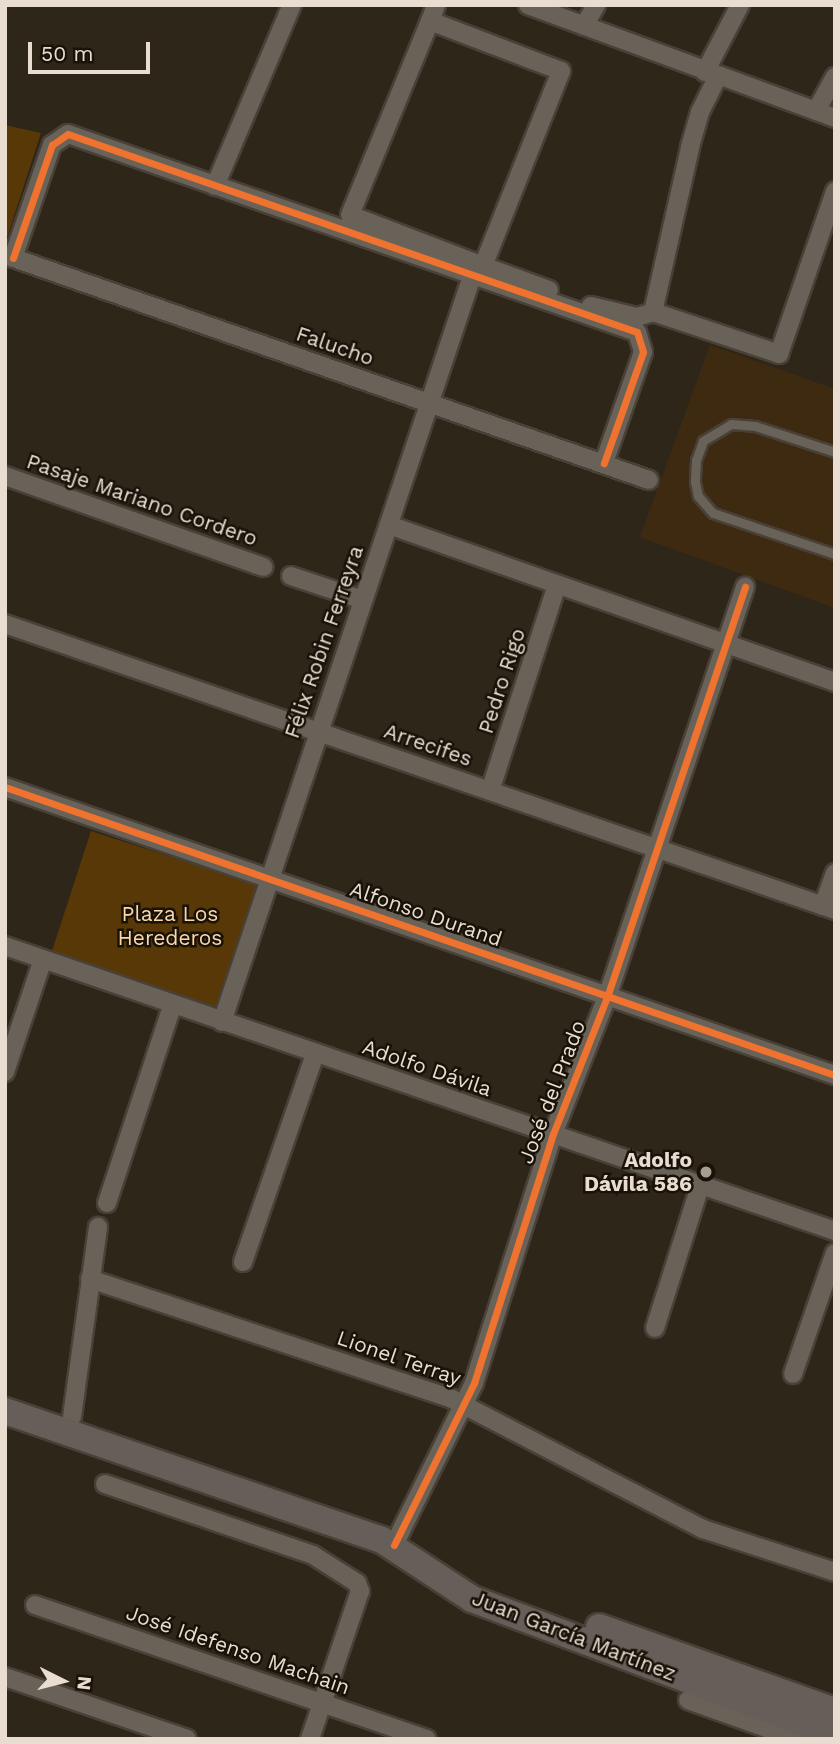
<!DOCTYPE html>
<html>
<head>
<meta charset="utf-8">
<style>
	body { margin:0 }
	#map { position:relative; width:840px; height:1744px; overflow:hidden; background:#2f261a; font-family:"Work Sans",sans-serif }
	div>[style] { position:absolute }
	.built>* { inset:0; background:#3e2a10 }
	.green>* { inset:0; background:#573806; transform-origin:0 0 }
	.roads { filter:drop-shadow(2px 0 #494037) drop-shadow(-2px 0 #494037) drop-shadow(0 2px #494037) drop-shadow(0 -2px #494037) }
	.service>* { height:9px; margin:-4.5px; padding:0 4.5px; transform-origin:4.5px; border-radius:4.5px; background:#696259 }
	.minor>* { height:18px; margin:-9px; padding:0 9px; transform-origin:9px; border-radius:9px; background:#696259 }
	.secondary>* { height:26px; margin:-13px; padding:0 13px; transform-origin:13px; border-radius:13px; background:#665f59 }
	.cycleway>* { height:7px; margin:-3.5px; padding:0 3.5px; transform-origin:3.5px; border-radius:3.5px; background:#ef722f }
	.dots>* { width:19px; height:19px; translate:-50% -50%; box-sizing:border-box; border:4px solid #191209; border-radius:50% }
	span { translate:-50% -50%; white-space:nowrap; text-align:center; line-height:1.15; -webkit-text-stroke:5px #191209; paint-order:stroke }
	.street-label { font-size:21px; color:#e8ddd0 }
	.park-label { font-size:21px; color:#fed7a8 }
	.poi-label { font-size:21px; color:#e8ddd0; font-weight:700 }
	.right { translate:-100% -50%; text-align:right }
	.frame { position:absolute; inset:0; border:7px solid #e8ddd0; pointer-events:none }
	.north { position:absolute; left:28px; top:1646px; width:70px; height:70px; -webkit-text-stroke:5px #191209; paint-order:stroke; rotate:96deg; font-size:19px; font-weight:700; line-height:28px; text-align:center; color:#e8ddd0 }
	.north::after { content:''; display:block; margin:auto; width:24px; height:32px; background:#e8ddd0; clip-path:polygon(50% 0,100% 100%,50% 72%,0 100%) }
	.scale { position:absolute; left:28px; top:42px; width:122px; height:32px; box-sizing:border-box; border:4px solid #e8ddd0; border-top:0; padding-left:9px; font-size:21px; line-height:24px; white-space:nowrap; color:#e8ddd0; -webkit-text-stroke:5px #191209; paint-order:stroke }
</style>
</head>
<body>
<div id="map">
	<div class="built">
		<div style="clip-path:polygon(710px 345px,835px 389px,835px 608px,640px 537px)"></div>
	</div>
	<div class="green">
		<div style="clip-path:polygon(5px 125px,41px 133px,5px 244px)"></div>
		<div style="left:91px;top:831px;width:178px;height:132px;rotate:18deg"></div>
	</div>
	<div class="roads">
		<div class="service">
			<div style="left:835px;top:452px;width:84px;rotate:-162deg"></div>
			<div style="left:755px;top:426px;width:24px;rotate:-175deg"></div>
			<div style="left:731px;top:424px;width:33px;rotate:149deg"></div>
			<div style="left:703px;top:441px;width:20px;rotate:110deg"></div>
			<div style="left:696px;top:460px;width:22px;rotate:93deg"></div>
			<div style="left:695px;top:482px;width:14px;rotate:78deg"></div>
			<div style="left:698px;top:496px;width:23px;rotate:49deg"></div>
			<div style="left:713px;top:513px;width:129px;rotate:18.6deg"></div>
		</div>
		<div class="minor">
			<div style="left:528px;top:5px;width:327px;rotate:20.2deg"></div>
			<div style="left:430px;top:21px;width:140px;rotate:20.9deg"></div>
			<div style="left:561px;top:71px;width:210px;rotate:111.8deg"></div>
			<div style="left:483px;top:266px;width:142px;rotate:-159deg"></div>
			<div style="left:350px;top:215px;width:210px;rotate:-67.6deg"></div>
			<div style="left:430px;top:21px;width:17px;rotate:-69deg"></div>
			<div style="left:584px;top:26px;width:24px;rotate:-60deg"></div>
			<div style="left:705px;top:72px;width:76px;rotate:-62.4deg"></div>
			<div style="left:718px;top:76px;width:40px;rotate:116.6deg"></div>
			<div style="left:700px;top:112px;width:37px;rotate:106deg"></div>
			<div style="left:690px;top:148px;width:168px;rotate:102.7deg"></div>
			<div style="left:653px;top:312px;width:133px;rotate:18.4deg"></div>
			<div style="left:779px;top:354px;width:172px;rotate:-71deg"></div>
			<div style="left:816px;top:111px;width:39px;rotate:-61deg"></div>
			<div style="left:215px;top:186px;width:197px;rotate:-67deg"></div>
			<div style="left:5px;top:255px;width:682px;rotate:19.26deg"></div>
			<div style="left:13px;top:258px;width:120px;rotate:-71deg"></div>
			<div style="left:52px;top:145px;width:19px;rotate:-35deg"></div>
			<div style="left:68px;top:134px;width:602px;rotate:19.19deg"></div>
			<div style="left:637px;top:332px;width:21px;rotate:73deg"></div>
			<div style="left:643px;top:352px;width:118px;rotate:109.4deg"></div>
			<div style="left:483px;top:266px;width:70px;rotate:20deg"></div>
			<div style="left:591px;top:306px;width:47px;rotate:13.4deg"></div>
			<div style="left:637px;top:317px;width:17px;rotate:-17deg"></div>
			<div style="left:5px;top:476px;width:274px;rotate:19.4deg"></div>
			<div style="left:389px;top:525px;width:473px;rotate:19.4deg"></div>
			<div style="left:291px;top:576px;width:76px;rotate:18.4deg"></div>
			<div style="left:5px;top:624px;width:878px;rotate:19.01deg"></div>
			<div style="left:5px;top:787px;width:879px;rotate:19.14deg"></div>
			<div style="left:490px;top:791px;width:217px;rotate:-72deg"></div>
			<div style="left:823px;top:906px;width:35px;rotate:-70deg"></div>
			<div style="left:5px;top:946px;width:878px;rotate:18.95deg"></div>
			<div style="left:222px;top:1022px;width:787px;rotate:-71.47deg"></div>
			<div style="left:5px;top:1072px;width:119px;rotate:-71.4deg"></div>
			<div style="left:107px;top:1203px;width:207px;rotate:-71.7deg"></div>
			<div style="left:243px;top:1262px;width:220px;rotate:-70.9deg"></div>
			<div style="left:90px;top:1279px;width:381px;rotate:18.3deg"></div>
			<div style="left:452px;top:1399px;width:283px;rotate:27.4deg"></div>
			<div style="left:703px;top:1529px;width:139px;rotate:18deg"></div>
			<div style="left:655px;top:1328px;width:149px;rotate:-72.4deg"></div>
			<div style="left:793px;top:1374px;width:128px;rotate:-70.9deg"></div>
			<div style="left:72px;top:1417px;width:192px;rotate:-82.2deg"></div>
			<div style="left:105px;top:1484px;width:220px;rotate:18.8deg"></div>
			<div style="left:313px;top:1555px;width:52px;rotate:32.5deg"></div>
			<div style="left:357px;top:1583px;width:9px;rotate:69deg"></div>
			<div style="left:360px;top:1591px;width:156px;rotate:108.7deg"></div>
			<div style="left:394px;top:1545px;width:181px;rotate:-63.7deg"></div>
			<div style="left:474px;top:1383px;width:261px;rotate:-72.4deg"></div>
			<div style="left:553px;top:1134px;width:147px;rotate:-68.5deg"></div>
			<div style="left:607px;top:997px;width:433px;rotate:-71.4deg"></div>
			<div style="left:35px;top:1605px;width:414px;rotate:18.9deg"></div>
			<div style="left:5px;top:1677px;width:192px;rotate:18.8deg"></div>
			<div style="left:688px;top:1700px;width:116px;rotate:19.7deg"></div>
		</div>
		<div class="secondary">
			<div style="left:5px;top:1411px;width:398px;rotate:18.9deg"></div>
			<div style="left:382px;top:1540px;width:108px;rotate:33.2deg"></div>
			<div style="left:472px;top:1599px;width:388px;rotate:20.5deg"></div>
			<div style="left:599px;top:1627px;width:251px;rotate:19.6deg"></div>
		</div>
	</div>
	<div class="cycleway">
		<div style="left:13px;top:258px;width:120px;rotate:-71deg"></div>
		<div style="left:52px;top:145px;width:19px;rotate:-35deg"></div>
		<div style="left:68px;top:134px;width:602px;rotate:19.19deg"></div>
		<div style="left:637px;top:332px;width:21px;rotate:73deg"></div>
		<div style="left:643px;top:352px;width:118px;rotate:109.4deg"></div>
		<div style="left:5px;top:787px;width:879px;rotate:19.14deg"></div>
		<div style="left:394px;top:1545px;width:181px;rotate:-63.7deg"></div>
		<div style="left:474px;top:1383px;width:261px;rotate:-72.4deg"></div>
		<div style="left:553px;top:1134px;width:147px;rotate:-68.5deg"></div>
		<div style="left:607px;top:997px;width:433px;rotate:-71.4deg"></div>
	</div>
	<div class="dots">
		<div style="left:706px;top:1172px;background:#a79d90"></div>
	</div>
	<div class="street-label">
		<span style="left:335px;top:346px;rotate:19deg">Falucho</span>
		<span style="left:142px;top:500px;rotate:19deg">Pasaje Mariano Cordero</span>
		<span style="left:324px;top:642px;rotate:-71deg">Félix Robin Ferreyra</span>
		<span style="left:502px;top:681px;rotate:-72deg">Pedro Rigo</span>
		<span style="left:428px;top:745px;rotate:19deg">Arrecifes</span>
		<span style="left:426px;top:914px;rotate:19deg">Alfonso Durand</span>
		<span style="left:427px;top:1068px;rotate:19deg">Adolfo Dávila</span>
		<span style="left:552px;top:1092px;rotate:-69deg">José del Prado</span>
		<span style="left:399px;top:1358px;rotate:19deg">Lionel Terray</span>
		<span style="left:574px;top:1636px;rotate:21deg">Juan García Martínez</span>
		<span style="left:238px;top:1650px;rotate:19deg">José Idefenso Machain</span>
	</div>
	<div class="park-label">
		<span style="left:170px;top:926px">Plaza Los<br>Herederos</span>
	</div>
	<div class="poi-label">
		<span class="right" style="left:692px;top:1172px">Adolfo<br>Dávila 586</span>
	</div>
	<div class="frame"></div>
	<div class="north">N</div>
	<div class="scale">50 m</div>
</div>
</body>
</html>
